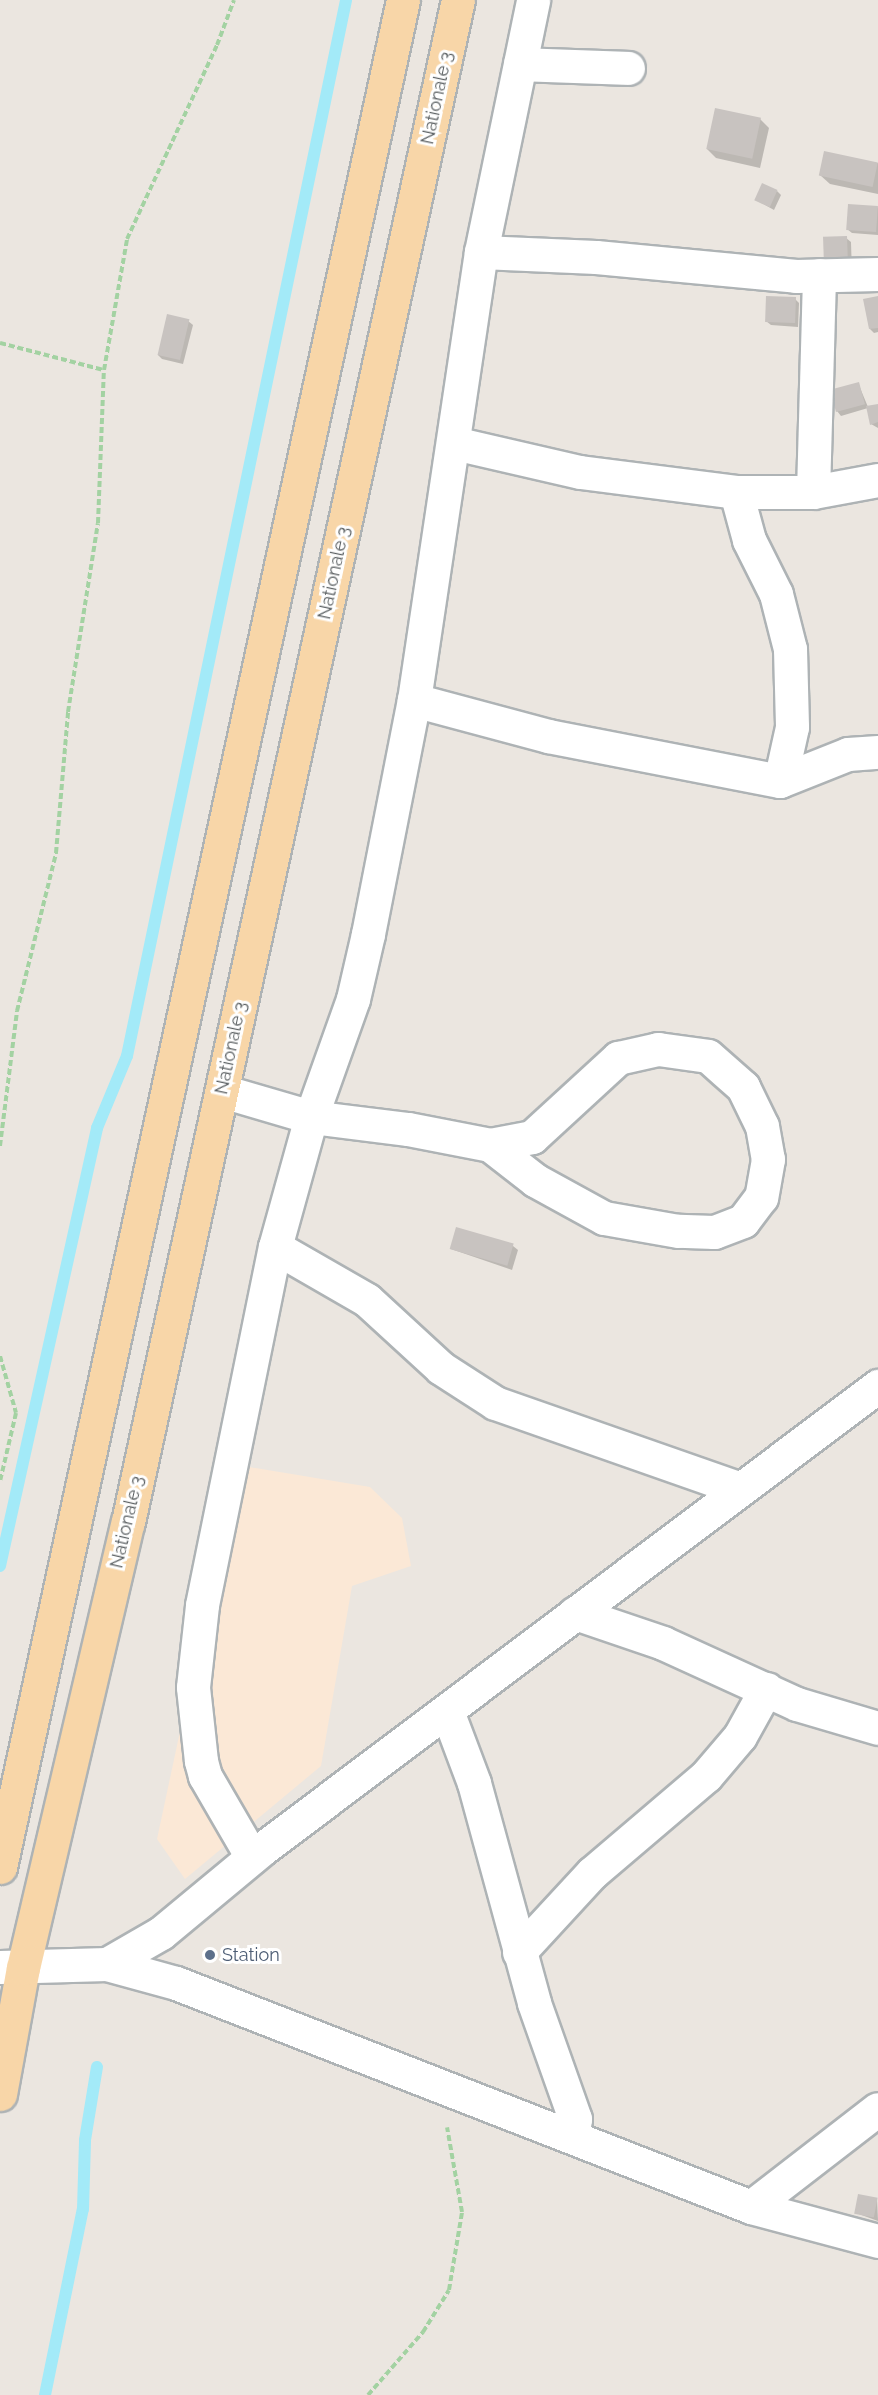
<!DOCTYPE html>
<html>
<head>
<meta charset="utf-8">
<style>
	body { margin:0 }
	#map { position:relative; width:878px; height:2395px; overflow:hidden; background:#ebe6e0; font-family:Raleway,sans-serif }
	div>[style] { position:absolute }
	.commercial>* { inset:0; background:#fbe8d6 }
	.shadow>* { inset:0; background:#0003 }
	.stream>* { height:12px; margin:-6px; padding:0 6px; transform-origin:6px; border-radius:6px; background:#a3eaf8 }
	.building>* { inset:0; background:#c8c3c0; transform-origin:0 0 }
	.path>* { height:4px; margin-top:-2px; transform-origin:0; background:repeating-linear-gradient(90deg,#a3d2a2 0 6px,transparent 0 9px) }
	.roads { filter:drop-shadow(2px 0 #aeb3b5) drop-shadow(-2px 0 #aeb3b5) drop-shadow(0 2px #aeb3b5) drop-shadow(0 -2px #aeb3b5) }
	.minor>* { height:33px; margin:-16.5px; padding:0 16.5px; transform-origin:16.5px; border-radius:16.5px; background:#fff }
	.major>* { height:33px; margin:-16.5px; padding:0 16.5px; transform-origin:16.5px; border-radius:16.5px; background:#f8d6a8 }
	.dots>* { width:16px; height:16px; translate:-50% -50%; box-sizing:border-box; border:3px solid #fff; border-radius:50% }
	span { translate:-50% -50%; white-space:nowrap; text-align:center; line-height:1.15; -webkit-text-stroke:6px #fff; paint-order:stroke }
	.street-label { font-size:18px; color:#595e60 }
	.service-label { font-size:18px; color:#4e5e75 }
	.left { translate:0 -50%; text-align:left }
</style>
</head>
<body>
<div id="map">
	<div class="commercial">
		<div style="clip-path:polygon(237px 1465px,370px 1487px,402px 1518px,411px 1566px,352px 1586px,321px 1766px,185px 1879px,157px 1839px)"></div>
	</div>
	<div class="shadow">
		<div style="clip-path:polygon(760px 119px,769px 128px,760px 168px,716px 158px,707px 149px)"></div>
		<div style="clip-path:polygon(878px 163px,878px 194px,830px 184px,820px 175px)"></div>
		<div style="clip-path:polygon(777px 191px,781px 195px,774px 210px,756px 200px)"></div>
		<div style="clip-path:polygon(878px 207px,878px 235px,852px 233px,847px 229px)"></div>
		<div style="clip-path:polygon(846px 238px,851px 242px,852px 273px,830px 273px)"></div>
		<div style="clip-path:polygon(878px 298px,878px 332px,874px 333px,870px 329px)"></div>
		<div style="clip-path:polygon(795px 299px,799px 303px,798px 327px,771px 325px,766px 321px)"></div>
		<div style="clip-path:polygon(188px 321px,193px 325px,183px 364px,162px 359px,158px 355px)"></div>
		<div style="clip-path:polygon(858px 383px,868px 407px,878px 405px,878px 428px,871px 424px,868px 408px,841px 416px,837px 411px)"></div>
		<div style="clip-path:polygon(513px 1246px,518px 1250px,512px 1270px,451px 1249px)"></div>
		<div style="clip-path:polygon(877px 2199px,878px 2221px,856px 2213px)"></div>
	</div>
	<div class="stream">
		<div style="left:0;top:1566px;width:449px;rotate:-77.5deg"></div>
		<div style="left:97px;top:1128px;width:78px;rotate:-67.4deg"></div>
		<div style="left:127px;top:1056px;width:1078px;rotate:-78.28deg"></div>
		<div style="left:45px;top:2395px;width:190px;rotate:-78.5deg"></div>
		<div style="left:83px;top:2209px;width:69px;rotate:-88.3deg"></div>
		<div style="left:85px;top:2140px;width:74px;rotate:-80.7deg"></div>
	</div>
	<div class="building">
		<div style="left:715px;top:108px;width:47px;height:42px;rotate:12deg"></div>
		<div style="left:824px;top:151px;width:55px;height:25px;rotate:12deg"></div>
		<div style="left:762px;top:183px;width:17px;height:19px;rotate:24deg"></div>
		<div style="left:848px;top:204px;width:30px;height:26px;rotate:4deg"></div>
		<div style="left:847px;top:236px;width:33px;height:24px;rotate:88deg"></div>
		<div style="left:766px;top:296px;width:30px;height:26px;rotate:2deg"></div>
		<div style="clip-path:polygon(878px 296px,878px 328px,869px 329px,863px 299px)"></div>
		<div style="left:167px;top:314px;width:23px;height:42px;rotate:13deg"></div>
		<div style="left:859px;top:382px;width:23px;height:30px;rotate:75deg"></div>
		<div style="clip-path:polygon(878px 404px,878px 422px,870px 425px,866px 406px)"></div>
		<div style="left:456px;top:1227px;width:60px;height:23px;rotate:16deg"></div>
		<div style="left:858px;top:2194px;width:20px;height:20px;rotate:11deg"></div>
	</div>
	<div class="path">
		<div style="left:0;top:343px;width:107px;rotate:14.6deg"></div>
		<div style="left:0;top:1146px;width:136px;rotate:-82.8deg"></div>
		<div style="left:17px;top:1011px;width:163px;rotate:-76.1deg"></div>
		<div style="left:56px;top:853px;width:142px;rotate:-85.1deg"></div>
		<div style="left:68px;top:712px;width:191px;rotate:-81deg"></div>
		<div style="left:98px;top:523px;width:153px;rotate:-87.8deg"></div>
		<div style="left:104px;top:370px;width:133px;rotate:-80deg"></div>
		<div style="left:127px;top:239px;width:214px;rotate:-65.1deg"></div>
		<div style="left:217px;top:45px;width:48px;rotate:-69.3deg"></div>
		<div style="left:0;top:1356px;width:59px;rotate:74.3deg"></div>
		<div style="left:16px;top:1413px;width:70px;rotate:103.2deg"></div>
		<div style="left:368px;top:2395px;width:84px;rotate:-48.9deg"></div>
		<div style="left:423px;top:2332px;width:49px;rotate:-58.2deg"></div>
		<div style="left:449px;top:2290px;width:79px;rotate:-80.5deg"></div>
		<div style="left:462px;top:2212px;width:86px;rotate:-100deg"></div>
	</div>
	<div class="roads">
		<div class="minor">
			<div style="left:520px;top:64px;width:108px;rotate:2.1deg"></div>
			<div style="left:481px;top:252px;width:115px;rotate:2.5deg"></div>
			<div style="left:596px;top:257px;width:201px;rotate:5.4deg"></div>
			<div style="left:796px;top:276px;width:82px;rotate:-1.4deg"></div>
			<div style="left:454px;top:443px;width:129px;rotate:13deg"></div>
			<div style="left:580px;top:472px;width:157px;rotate:7.3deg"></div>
			<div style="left:736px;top:492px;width:77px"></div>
			<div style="left:813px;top:492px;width:66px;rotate:-10.5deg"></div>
			<div style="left:736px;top:492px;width:50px;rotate:74.8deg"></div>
			<div style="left:749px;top:540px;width:60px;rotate:63.4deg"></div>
			<div style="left:776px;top:594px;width:57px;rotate:75.7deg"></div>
			<div style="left:790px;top:649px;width:78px;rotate:88.5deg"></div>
			<div style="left:792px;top:727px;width:55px;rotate:102.5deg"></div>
			<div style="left:813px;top:492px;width:217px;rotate:-88.4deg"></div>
			<div style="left:414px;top:700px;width:139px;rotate:15deg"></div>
			<div style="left:548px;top:736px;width:236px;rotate:11deg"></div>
			<div style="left:780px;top:781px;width:73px;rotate:-21.7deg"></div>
			<div style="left:848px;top:754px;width:30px;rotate:-4deg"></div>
			<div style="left:222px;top:1091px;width:93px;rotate:16.3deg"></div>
			<div style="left:311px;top:1117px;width:98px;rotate:7.1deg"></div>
			<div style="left:408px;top:1129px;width:84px;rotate:11deg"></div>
			<div style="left:490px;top:1145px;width:43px;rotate:-10.8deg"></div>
			<div style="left:532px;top:1137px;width:117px;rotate:-42.6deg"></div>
			<div style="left:618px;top:1058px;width:41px;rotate:-12.7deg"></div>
			<div style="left:658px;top:1049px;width:50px;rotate:8deg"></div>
			<div style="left:708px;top:1056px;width:47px;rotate:41.5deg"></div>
			<div style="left:743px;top:1087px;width:43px;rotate:64deg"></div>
			<div style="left:762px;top:1126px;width:34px;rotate:80deg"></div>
			<div style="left:768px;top:1159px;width:39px;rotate:100deg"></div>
			<div style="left:761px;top:1197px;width:30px;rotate:127deg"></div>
			<div style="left:743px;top:1221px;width:31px;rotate:159deg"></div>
			<div style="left:714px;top:1232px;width:36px;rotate:-178deg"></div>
			<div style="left:678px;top:1231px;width:75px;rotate:-170deg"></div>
			<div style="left:604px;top:1218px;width:79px;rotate:-151.2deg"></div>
			<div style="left:535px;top:1180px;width:57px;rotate:-142.1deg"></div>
			<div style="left:275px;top:1247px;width:106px;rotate:29.9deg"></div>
			<div style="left:367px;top:1300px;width:100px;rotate:42.6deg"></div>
			<div style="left:441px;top:1368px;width:64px;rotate:32.9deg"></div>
			<div style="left:495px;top:1403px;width:257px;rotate:19.3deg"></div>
			<div style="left:575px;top:1613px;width:93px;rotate:18.8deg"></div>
			<div style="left:663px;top:1643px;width:147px;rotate:24.5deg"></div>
			<div style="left:797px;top:1704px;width:84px;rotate:16.5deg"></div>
			<div style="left:447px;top:1711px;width:77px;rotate:69.4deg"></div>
			<div style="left:474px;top:1783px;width:228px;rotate:74.7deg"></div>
			<div style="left:534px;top:2003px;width:123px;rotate:70.5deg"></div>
			<div style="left:575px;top:2119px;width:18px;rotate:99deg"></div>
			<div style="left:252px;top:1857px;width:94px;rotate:-120.1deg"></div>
			<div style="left:205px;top:1776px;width:16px;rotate:-105deg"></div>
			<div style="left:201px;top:1761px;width:74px;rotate:-96.2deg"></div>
			<div style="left:193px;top:1687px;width:82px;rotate:-83.7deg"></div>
			<div style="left:202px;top:1605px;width:365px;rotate:-78.5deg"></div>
			<div style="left:275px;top:1247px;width:135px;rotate:-74.5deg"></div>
			<div style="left:311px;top:1117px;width:125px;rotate:-70.4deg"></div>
			<div style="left:353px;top:999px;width:67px;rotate:-77deg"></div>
			<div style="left:368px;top:934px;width:238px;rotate:-78.9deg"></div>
			<div style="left:414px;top:700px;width:453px;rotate:-81.5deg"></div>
			<div style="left:481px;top:252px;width:257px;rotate:-78.3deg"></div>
			<div style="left:519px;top:1952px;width:108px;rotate:-47.3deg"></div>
			<div style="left:592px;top:1873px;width:150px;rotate:-40.4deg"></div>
			<div style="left:706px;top:1776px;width:52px;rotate:-49.6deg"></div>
			<div style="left:740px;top:1736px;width:54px;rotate:-61deg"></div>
			<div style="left:107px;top:1964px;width:62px;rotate:-29.9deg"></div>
			<div style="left:161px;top:1933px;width:131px;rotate:-39.7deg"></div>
			<div style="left:262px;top:1849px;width:771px;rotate:-36.93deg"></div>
			<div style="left:0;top:1967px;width:107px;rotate:-1.6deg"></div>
			<div style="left:107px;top:1964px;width:72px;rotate:15.4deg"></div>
			<div style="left:176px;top:1983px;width:617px;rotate:21.28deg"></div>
			<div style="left:751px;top:2207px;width:131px;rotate:15deg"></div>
			<div style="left:751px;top:2207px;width:160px;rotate:-37.7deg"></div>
		</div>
		<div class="major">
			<div style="left:0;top:1867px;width:1910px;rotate:-77.82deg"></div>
			<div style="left:0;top:2094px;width:128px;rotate:-79.7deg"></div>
			<div style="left:23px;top:1968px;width:458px;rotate:-76.8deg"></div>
			<div style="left:128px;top:1522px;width:1557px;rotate:-77.77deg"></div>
		</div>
	</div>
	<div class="dots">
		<div style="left:210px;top:1955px;background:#5c6f8a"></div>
	</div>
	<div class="street-label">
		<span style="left:437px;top:98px;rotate:-78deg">Nationale 3</span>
		<span style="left:334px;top:573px;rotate:-78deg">Nationale 3</span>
		<span style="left:231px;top:1048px;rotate:-78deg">Nationale 3</span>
		<span style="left:127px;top:1522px;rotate:-77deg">Nationale 3</span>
	</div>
	<div class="service-label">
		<span class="left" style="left:222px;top:1955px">Station</span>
	</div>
</div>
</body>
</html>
